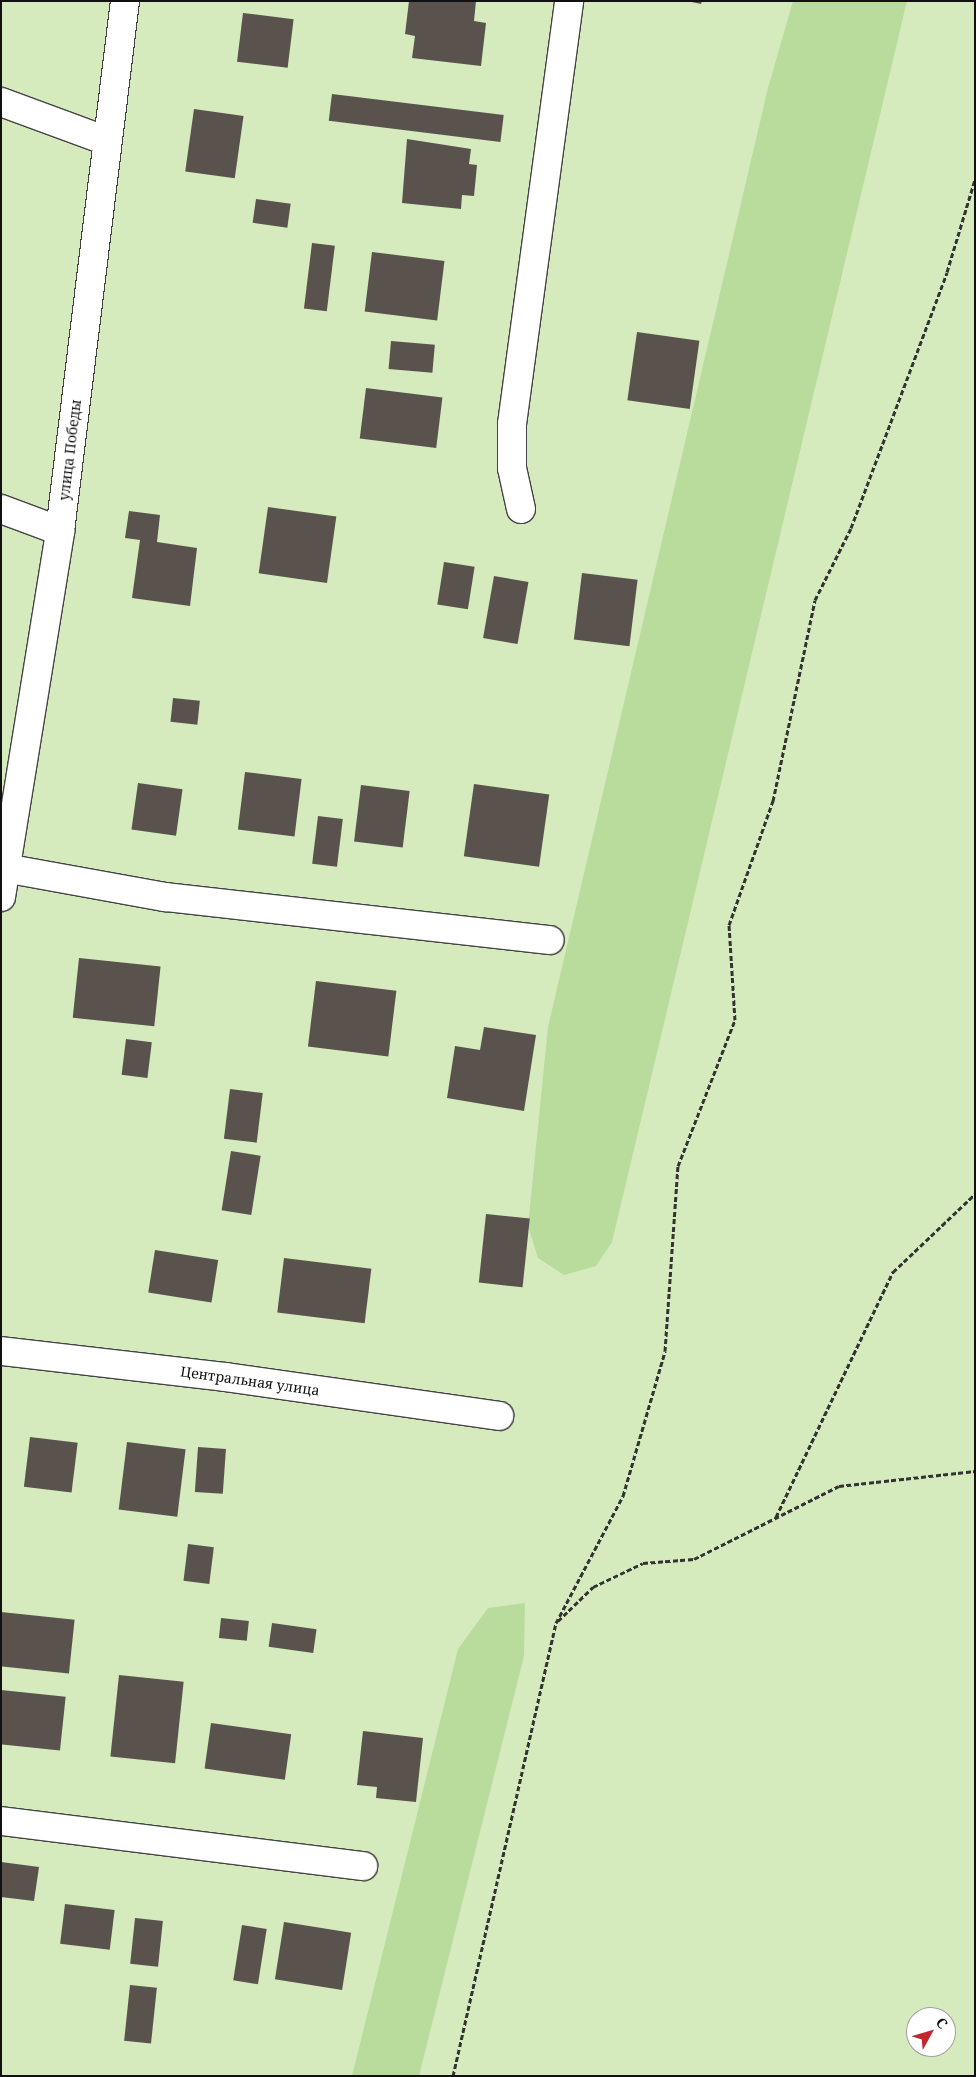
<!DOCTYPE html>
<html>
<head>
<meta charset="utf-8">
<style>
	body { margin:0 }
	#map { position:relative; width:976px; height:2077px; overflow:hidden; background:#fffdf5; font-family:"Noto Serif",serif }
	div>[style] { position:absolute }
	.green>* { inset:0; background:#d5ebbd }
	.forest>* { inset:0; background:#b9dc9c }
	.building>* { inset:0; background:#5a524d; transform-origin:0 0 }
	.path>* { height:3px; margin-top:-1.5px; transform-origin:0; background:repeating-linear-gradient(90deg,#333 0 5px,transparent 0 7.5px) }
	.roads { filter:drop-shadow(1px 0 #444) drop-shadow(-1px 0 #444) drop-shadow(0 1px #444) drop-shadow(0 -1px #444) }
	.street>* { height:28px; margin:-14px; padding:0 14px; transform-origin:14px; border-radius:14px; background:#fff }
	span { translate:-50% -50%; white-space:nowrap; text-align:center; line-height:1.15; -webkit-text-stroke:5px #fff; paint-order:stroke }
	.street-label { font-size:14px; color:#111 }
	.frame { position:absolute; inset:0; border:2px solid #111; pointer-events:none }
	.north { position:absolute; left:906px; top:2007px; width:50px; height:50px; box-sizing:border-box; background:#fff; border:1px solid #a0a0a0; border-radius:50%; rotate:51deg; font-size:14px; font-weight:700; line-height:20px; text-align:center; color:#111 }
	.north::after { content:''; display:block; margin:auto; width:18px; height:22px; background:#c4262e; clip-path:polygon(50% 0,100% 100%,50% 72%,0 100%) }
</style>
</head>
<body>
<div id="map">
	<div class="green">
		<div style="clip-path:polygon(evenodd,1px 1px,975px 1px,975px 2076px,1px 2076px,1px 1px,916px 2017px,946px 2017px,946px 2047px,916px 2047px,916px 2017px)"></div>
	</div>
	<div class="forest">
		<div style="clip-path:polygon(793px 1px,907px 1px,612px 1242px,596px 1266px,564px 1275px,538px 1258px,528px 1226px,548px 1027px,768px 88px)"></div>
		<div style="clip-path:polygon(525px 1603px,524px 1656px,419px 2076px,352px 2076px,458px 1649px,488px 1608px)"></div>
	</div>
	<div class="building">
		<div style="clip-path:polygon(409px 1px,476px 1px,474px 21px,486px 23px,481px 66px,412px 58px,415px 36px,405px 34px)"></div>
		<div style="clip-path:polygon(687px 1px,702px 1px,701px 4px)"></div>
		<div style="left:243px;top:13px;width:51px;height:49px;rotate:7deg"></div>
		<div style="left:332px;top:94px;width:173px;height:27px;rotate:7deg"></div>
		<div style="left:194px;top:109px;width:50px;height:63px;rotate:8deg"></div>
		<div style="clip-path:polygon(407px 139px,471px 149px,469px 164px,477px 165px,474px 196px,462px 195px,461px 209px,402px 203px)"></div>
		<div style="left:256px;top:199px;width:35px;height:24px;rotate:8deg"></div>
		<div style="left:312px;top:243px;width:23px;height:66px;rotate:7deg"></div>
		<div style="left:372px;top:252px;width:73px;height:60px;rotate:7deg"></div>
		<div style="left:637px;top:332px;width:63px;height:69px;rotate:8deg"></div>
		<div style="left:391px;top:341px;width:44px;height:28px;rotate:5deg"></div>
		<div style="left:366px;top:388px;width:77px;height:51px;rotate:7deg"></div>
		<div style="left:268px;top:507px;width:69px;height:67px;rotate:8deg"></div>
		<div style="clip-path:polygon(129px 511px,160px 515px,157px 542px,197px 548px,190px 606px,132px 598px,140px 540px,125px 538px)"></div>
		<div style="left:444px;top:562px;width:31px;height:43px;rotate:9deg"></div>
		<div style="left:582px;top:573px;width:56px;height:67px;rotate:7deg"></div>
		<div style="left:494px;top:576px;width:35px;height:63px;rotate:10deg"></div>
		<div style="left:173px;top:698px;width:27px;height:24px;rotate:6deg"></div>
		<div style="left:245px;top:772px;width:57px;height:58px;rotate:7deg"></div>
		<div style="left:138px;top:783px;width:45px;height:47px;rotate:8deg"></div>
		<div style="left:474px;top:784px;width:76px;height:73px;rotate:8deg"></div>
		<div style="left:361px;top:785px;width:49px;height:57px;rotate:7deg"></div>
		<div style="left:318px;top:816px;width:25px;height:48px;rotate:7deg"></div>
		<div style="left:79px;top:958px;width:82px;height:60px;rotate:6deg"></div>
		<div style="left:316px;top:981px;width:81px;height:66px;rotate:7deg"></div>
		<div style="clip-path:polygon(484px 1027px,536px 1035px,524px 1111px,447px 1098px,455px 1046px,480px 1050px)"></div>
		<div style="left:126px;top:1039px;width:26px;height:36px;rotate:7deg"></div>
		<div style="left:230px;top:1089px;width:33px;height:50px;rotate:7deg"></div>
		<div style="left:231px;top:1151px;width:30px;height:60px;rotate:9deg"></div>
		<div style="left:486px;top:1214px;width:44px;height:69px;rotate:6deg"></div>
		<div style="left:155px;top:1250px;width:64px;height:43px;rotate:9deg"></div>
		<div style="left:284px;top:1258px;width:88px;height:55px;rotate:7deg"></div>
		<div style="left:30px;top:1437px;width:48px;height:50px;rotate:7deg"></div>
		<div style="left:127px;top:1442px;width:59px;height:68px;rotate:7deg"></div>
		<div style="left:198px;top:1447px;width:28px;height:45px;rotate:4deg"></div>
		<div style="left:188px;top:1544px;width:26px;height:37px;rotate:7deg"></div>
		<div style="left:1px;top:1612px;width:74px;height:54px;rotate:6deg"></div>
		<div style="left:221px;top:1618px;width:28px;height:20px;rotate:6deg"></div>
		<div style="left:272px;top:1623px;width:45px;height:24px;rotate:8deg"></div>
		<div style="left:119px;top:1675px;width:65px;height:82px;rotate:6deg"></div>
		<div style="left:1px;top:1690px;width:65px;height:54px;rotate:6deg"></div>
		<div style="left:211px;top:1723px;width:81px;height:46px;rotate:8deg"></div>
		<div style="clip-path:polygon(363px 1731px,423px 1738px,416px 1802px,376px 1798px,377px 1787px,357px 1785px)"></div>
		<div style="clip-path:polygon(1px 1862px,39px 1867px,34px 1901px,1px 1897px)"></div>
		<div style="left:65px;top:1904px;width:50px;height:40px;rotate:7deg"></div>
		<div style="left:135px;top:1918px;width:28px;height:46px;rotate:6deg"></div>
		<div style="left:284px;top:1922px;width:68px;height:58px;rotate:9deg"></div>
		<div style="left:242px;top:1925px;width:25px;height:56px;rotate:9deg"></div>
		<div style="left:130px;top:1985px;width:27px;height:56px;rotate:6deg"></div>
	</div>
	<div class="path">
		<div style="left:776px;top:1517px;width:272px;rotate:-64.5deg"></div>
		<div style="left:893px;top:1272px;width:113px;rotate:-43.6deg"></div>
		<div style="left:558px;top:1621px;width:49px;rotate:-44.2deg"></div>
		<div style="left:593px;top:1587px;width:55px;rotate:-25.6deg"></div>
		<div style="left:643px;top:1563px;width:51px;rotate:-4.5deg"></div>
		<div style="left:694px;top:1559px;width:162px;rotate:-26.7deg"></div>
		<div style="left:839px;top:1486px;width:137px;rotate:-6.3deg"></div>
		<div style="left:453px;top:2076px;width:465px;rotate:-77.2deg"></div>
		<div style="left:556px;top:1623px;width:144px;rotate:-62.2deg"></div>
		<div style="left:623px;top:1496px;width:151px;rotate:-73.8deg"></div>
		<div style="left:665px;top:1351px;width:185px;rotate:-86deg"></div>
		<div style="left:678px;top:1166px;width:157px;rotate:-68.7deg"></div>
		<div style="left:735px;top:1020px;width:95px;rotate:-93.6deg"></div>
		<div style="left:729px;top:925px;width:132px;rotate:-70.5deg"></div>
		<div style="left:773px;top:801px;width:205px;rotate:-78.2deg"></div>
		<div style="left:815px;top:600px;width:80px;rotate:-63.4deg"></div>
		<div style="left:851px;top:528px;width:273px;rotate:-69.4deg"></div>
		<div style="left:947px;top:272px;width:97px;rotate:-73.2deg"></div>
	</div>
	<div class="roads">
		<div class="street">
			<div style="left:1px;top:102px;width:113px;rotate:20.2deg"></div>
			<div style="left:1px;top:509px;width:63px;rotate:20.4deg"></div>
			<div style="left:521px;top:509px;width:42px;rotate:-102.4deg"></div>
			<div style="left:512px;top:468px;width:44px;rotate:-90deg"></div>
			<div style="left:512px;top:424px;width:427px;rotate:-82.3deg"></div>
			<div style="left:5px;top:868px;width:163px;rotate:10.3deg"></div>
			<div style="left:165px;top:897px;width:387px;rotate:6.4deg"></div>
			<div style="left:1px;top:897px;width:371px;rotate:-80.8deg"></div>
			<div style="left:60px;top:531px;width:534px;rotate:-83.01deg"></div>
			<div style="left:1px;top:1351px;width:226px;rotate:6.6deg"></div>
			<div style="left:226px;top:1377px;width:276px;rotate:8.1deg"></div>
			<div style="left:1px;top:1821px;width:365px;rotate:7.1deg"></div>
		</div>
	</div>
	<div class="street-label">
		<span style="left:70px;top:450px;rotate:-83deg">улица Победы</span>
		<span style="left:250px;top:1381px;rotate:8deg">Центральная улица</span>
	</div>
	<div class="frame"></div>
	<div class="north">С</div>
</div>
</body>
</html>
